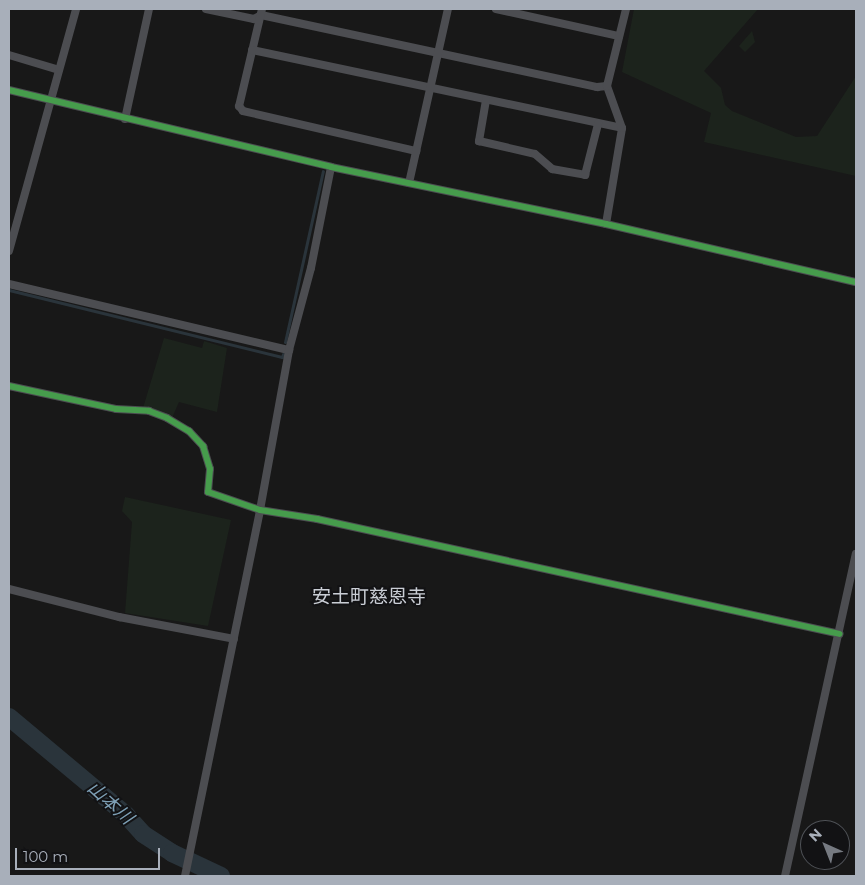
<!DOCTYPE html>
<html>
<head>
<meta charset="utf-8">
<style>
	body { margin:0 }
	#map { position:relative; width:865px; height:885px; overflow:hidden; background:#181818; font-family:Montserrat,"Noto Sans JP",sans-serif }
	div>[style] { position:absolute }
	.green>* { inset:0; background:#1c231c }
	.stream>* { height:3px; margin:-1.5px; padding:0 1.5px; transform-origin:1.5px; border-radius:1.5px; background:#2a343b }
	.river>* { height:18px; margin:-9px; padding:0 9px; transform-origin:9px; border-radius:9px; background:#2a343b }
	.minor>* { height:8px; margin:-4px; padding:0 4px; transform-origin:4px; border-radius:4px; background:#4c4d51 }
	.cycleway>* { height:6px; margin:-3px; padding:0 3px; transform-origin:3px; border-radius:3px; background:#469c4c }
	span { translate:-50% -50%; white-space:nowrap; text-align:center; line-height:1.15; -webkit-text-stroke:4px #121214; paint-order:stroke }
	.water-label { font-size:18px; color:#7ea0b6; font-style:italic }
	.quarter-label { font-size:19px; color:#caced5 }
	.frame { position:absolute; inset:0; border:10px solid #a8afba; pointer-events:none }
	.north { position:absolute; left:800px; top:820px; width:50px; height:50px; box-sizing:border-box; background:#121214; border:1px solid #4e5156; border-radius:50%; rotate:316deg; font-size:14px; font-weight:700; line-height:20px; text-align:center; color:#a8afba }
	.north::after { content:''; display:block; margin:auto; width:18px; height:22px; background:#767a81; clip-path:polygon(50% 0,100% 100%,50% 72%,0 100%) }
	.scale { position:absolute; left:15px; top:848px; width:145px; height:22px; box-sizing:border-box; border:2px solid #a8afba; border-top:0; padding-left:6px; font-size:15px; line-height:18px; white-space:nowrap; color:#a8afba; -webkit-text-stroke:4px #121214; paint-order:stroke }
</style>
</head>
<body>
<div id="map">
	<div class="green">
		<div style="clip-path:polygon(634px 9px,758px 9px,704px 71px,721px 88px,725px 105px,732px 111px,796px 137px,817px 136px,856px 76px,856px 176px,704px 142px,711px 113px,622px 72px)"></div>
		<div style="clip-path:polygon(752px 31px,755px 42px,745px 52px,739px 46px)"></div>
		<div style="clip-path:polygon(164px 338px,202px 348px,204px 341px,227px 348px,217px 412px,179px 402px,172px 418px,143px 408px)"></div>
		<div style="clip-path:polygon(125px 497px,231px 520px,208px 626px,125px 613px,132px 522px,122px 511px)"></div>
	</div>
	<div class="stream">
		<div style="left:9px;top:290px;width:281px;rotate:13.8deg"></div>
		<div style="left:282px;top:357px;width:3px;rotate:-72deg"></div>
		<div style="left:285px;top:342px;width:175px;rotate:-77.5deg"></div>
	</div>
	<div class="river">
		<div style="left:9px;top:717px;width:153px;rotate:39.9deg"></div>
		<div style="left:126px;top:815px;width:25px;rotate:48deg"></div>
		<div style="left:143px;top:834px;width:35px;rotate:33deg"></div>
		<div style="left:172px;top:853px;width:54px;rotate:25.1deg"></div>
	</div>
	<div class="minor">
		<div style="left:206px;top:9px;width:49px;rotate:11.8deg"></div>
		<div style="left:254px;top:19px;width:8px;rotate:-30deg"></div>
		<div style="left:261px;top:15px;width:344px;rotate:12.1deg"></div>
		<div style="left:597px;top:87px;width:10px;rotate:-6deg"></div>
		<div style="left:262px;top:9px;width:100px;rotate:103.3deg"></div>
		<div style="left:239px;top:106px;width:6px;rotate:51deg"></div>
		<div style="left:243px;top:111px;width:178px;rotate:13deg"></div>
		<div style="left:496px;top:9px;width:126px;rotate:12.4deg"></div>
		<div style="left:252px;top:50px;width:378px;rotate:11.9deg"></div>
		<div style="left:9px;top:55px;width:52px;rotate:16.7deg"></div>
		<div style="left:9px;top:90px;width:331px;rotate:13.4deg"></div>
		<div style="left:331px;top:167px;width:281px;rotate:11.7deg"></div>
		<div style="left:606px;top:224px;width:257px;rotate:13.1deg"></div>
		<div style="left:486px;top:100px;width:42px;rotate:99.7deg"></div>
		<div style="left:479px;top:141px;width:57px;rotate:13.1deg"></div>
		<div style="left:535px;top:154px;width:23px;rotate:41deg"></div>
		<div style="left:552px;top:169px;width:34px;rotate:10deg"></div>
		<div style="left:585px;top:175px;width:53px;rotate:-75.7deg"></div>
		<div style="left:125px;top:119px;width:113px;rotate:-77.7deg"></div>
		<div style="left:409px;top:183px;width:178px;rotate:-77.4deg"></div>
		<div style="left:606px;top:224px;width:97px;rotate:-80.5deg"></div>
		<div style="left:622px;top:128px;width:45px;rotate:-109.7deg"></div>
		<div style="left:607px;top:86px;width:79px;rotate:-76.1deg"></div>
		<div style="left:9px;top:251px;width:251px;rotate:-74.5deg"></div>
		<div style="left:9px;top:284px;width:288px;rotate:13.3deg"></div>
		<div style="left:9px;top:386px;width:109px;rotate:12.1deg"></div>
		<div style="left:116px;top:409px;width:33px;rotate:3deg"></div>
		<div style="left:149px;top:411px;width:19px;rotate:21deg"></div>
		<div style="left:167px;top:418px;width:26px;rotate:31deg"></div>
		<div style="left:189px;top:431px;width:21px;rotate:47deg"></div>
		<div style="left:203px;top:446px;width:24px;rotate:73deg"></div>
		<div style="left:210px;top:469px;width:23px;rotate:95deg"></div>
		<div style="left:208px;top:492px;width:55px;rotate:19.1deg"></div>
		<div style="left:260px;top:510px;width:58px;rotate:9deg"></div>
		<div style="left:317px;top:519px;width:535px;rotate:12.4deg"></div>
		<div style="left:9px;top:589px;width:114px;rotate:14.3deg"></div>
		<div style="left:119px;top:617px;width:117px;rotate:10.8deg"></div>
		<div style="left:185px;top:876px;width:374px;rotate:-78.4deg"></div>
		<div style="left:260px;top:510px;width:163px;rotate:-79.7deg"></div>
		<div style="left:289px;top:350px;width:85px;rotate:-75deg"></div>
		<div style="left:311px;top:268px;width:103px;rotate:-78.8deg"></div>
		<div style="left:785px;top:876px;width:330px;rotate:-77.6deg"></div>
	</div>
	<div class="cycleway">
		<div style="left:9px;top:90px;width:331px;rotate:13.4deg"></div>
		<div style="left:331px;top:167px;width:281px;rotate:11.7deg"></div>
		<div style="left:606px;top:224px;width:257px;rotate:13.1deg"></div>
		<div style="left:9px;top:386px;width:109px;rotate:12.1deg"></div>
		<div style="left:116px;top:409px;width:33px;rotate:3deg"></div>
		<div style="left:149px;top:411px;width:19px;rotate:21deg"></div>
		<div style="left:167px;top:418px;width:26px;rotate:31deg"></div>
		<div style="left:189px;top:431px;width:21px;rotate:47deg"></div>
		<div style="left:203px;top:446px;width:24px;rotate:73deg"></div>
		<div style="left:210px;top:469px;width:23px;rotate:95deg"></div>
		<div style="left:208px;top:492px;width:55px;rotate:19.1deg"></div>
		<div style="left:260px;top:510px;width:58px;rotate:9deg"></div>
		<div style="left:317px;top:519px;width:535px;rotate:12.4deg"></div>
	</div>
	<div class="water-label">
		<span style="left:110px;top:803px;rotate:42deg">山本川</span>
	</div>
	<div class="quarter-label">
		<span style="left:369px;top:597px">安土町慈恩寺</span>
	</div>
	<div class="frame"></div>
	<div class="north">N</div>
	<div class="scale">100 m</div>
</div>
</body>
</html>
